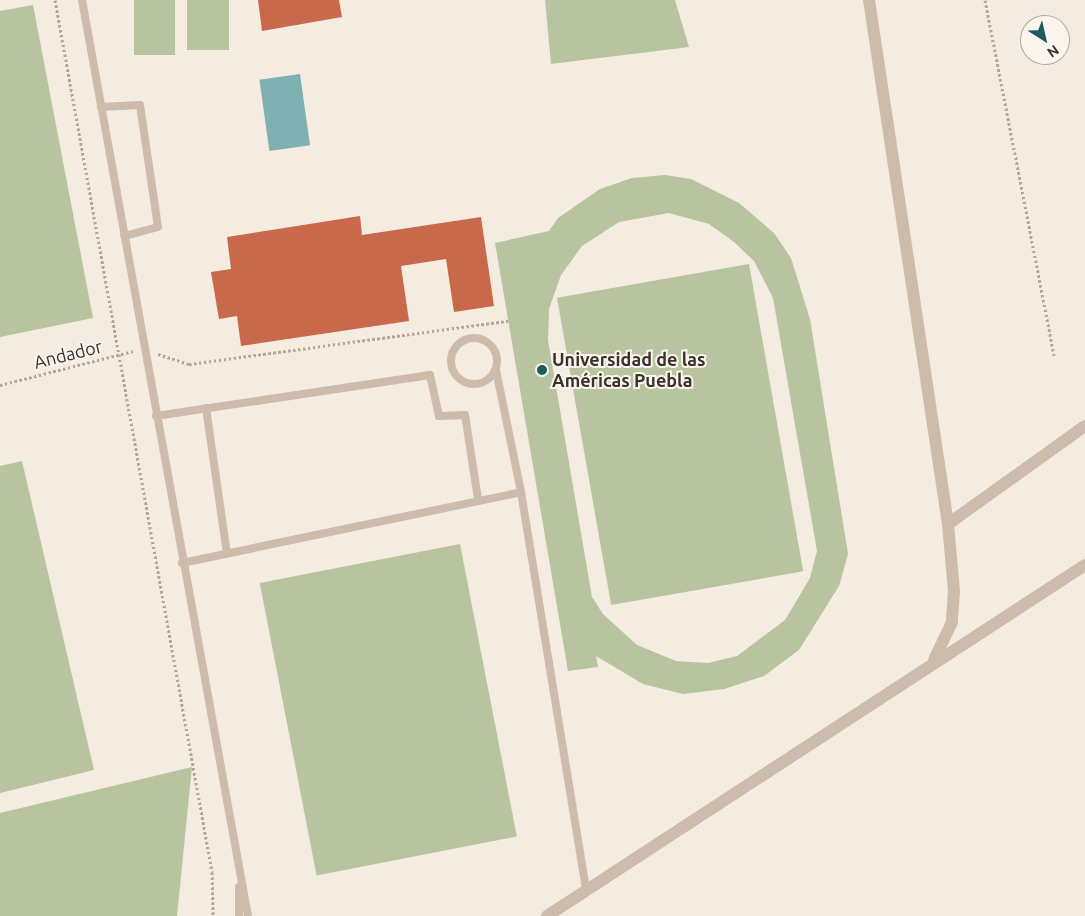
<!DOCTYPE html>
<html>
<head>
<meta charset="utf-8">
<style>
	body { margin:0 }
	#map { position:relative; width:1085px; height:916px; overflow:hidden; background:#f4ebe1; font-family:Ubuntu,sans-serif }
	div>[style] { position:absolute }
	.green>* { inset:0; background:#b8c4a0; transform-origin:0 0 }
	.water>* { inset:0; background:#7fb0b2; transform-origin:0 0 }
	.building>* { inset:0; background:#c8694b }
	.path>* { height:3px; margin-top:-1.5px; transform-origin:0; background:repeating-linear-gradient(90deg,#b9a596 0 2.5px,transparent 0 5px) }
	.service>* { height:8px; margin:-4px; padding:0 4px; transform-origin:4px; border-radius:4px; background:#cdbbac }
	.service>.ring { margin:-4px; padding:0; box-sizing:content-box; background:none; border:8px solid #cdbbac; border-radius:50% }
	.minor>* { height:12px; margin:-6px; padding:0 6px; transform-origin:6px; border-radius:6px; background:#cdbbac }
	.dots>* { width:14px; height:14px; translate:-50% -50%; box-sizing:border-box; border:2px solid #fbf5ee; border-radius:50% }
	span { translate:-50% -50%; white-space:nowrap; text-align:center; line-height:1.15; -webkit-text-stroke:4px #fbf5ee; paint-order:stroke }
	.street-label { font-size:18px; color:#3b302b }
	.poi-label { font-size:18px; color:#3b302b; font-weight:700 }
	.left { translate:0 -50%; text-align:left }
	.north { position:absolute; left:1020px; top:15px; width:50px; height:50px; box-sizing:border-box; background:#fbf5ee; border:1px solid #aea6a0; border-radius:50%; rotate:145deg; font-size:14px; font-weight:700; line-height:20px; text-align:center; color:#3b302b }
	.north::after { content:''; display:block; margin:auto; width:18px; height:22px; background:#1f5a5e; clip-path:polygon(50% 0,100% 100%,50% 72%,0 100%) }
</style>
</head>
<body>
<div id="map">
	<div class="green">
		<div style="left:134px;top:0;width:41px;height:55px"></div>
		<div style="left:187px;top:0;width:42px;height:50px"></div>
		<div style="clip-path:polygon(545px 0,675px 0,689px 47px,551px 64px)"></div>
		<div style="clip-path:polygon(33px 5px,93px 318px,0 337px,0 11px)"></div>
		<div style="clip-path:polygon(evenodd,665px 175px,691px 179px,739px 203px,774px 233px,791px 258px,810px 319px,848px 554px,839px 586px,799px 650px,764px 676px,724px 689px,683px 694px,643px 684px,596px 656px,598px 667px,568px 671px,495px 243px,549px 231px,558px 218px,600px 189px,632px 178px,665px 175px,669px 213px,709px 224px,734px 242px,754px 261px,773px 298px,817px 551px,810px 578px,785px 620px,737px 656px,708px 663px,676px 661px,637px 645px,603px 614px,592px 597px,548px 340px,549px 309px,561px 275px,582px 246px,619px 222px,669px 213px)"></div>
		<div style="left:749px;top:264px;width:312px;height:195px;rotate:80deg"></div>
		<div style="clip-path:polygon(22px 461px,94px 770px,0 793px,0 466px)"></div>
		<div style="left:460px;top:544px;width:298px;height:204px;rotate:79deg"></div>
		<div style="clip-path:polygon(192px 767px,177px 916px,0 916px,0 813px)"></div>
	</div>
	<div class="water">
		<div style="left:300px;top:74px;width:72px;height:41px;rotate:82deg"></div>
	</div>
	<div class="building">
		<div style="clip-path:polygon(258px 0,339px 0,342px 17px,262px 31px)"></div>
		<div style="clip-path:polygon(360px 216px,362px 235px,481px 217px,494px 306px,454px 312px,446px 259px,401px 266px,409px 321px,241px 346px,237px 316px,219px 319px,211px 272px,231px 269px,227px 237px)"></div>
	</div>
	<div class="path">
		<div style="left:55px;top:0;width:886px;rotate:79.79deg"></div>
		<div style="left:212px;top:872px;width:44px;rotate:88.7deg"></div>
		<div style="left:985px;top:0;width:362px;rotate:79deg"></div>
		<div style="left:158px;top:354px;width:33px;rotate:18deg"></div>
		<div style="left:189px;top:364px;width:322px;rotate:-7.7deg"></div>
		<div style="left:0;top:385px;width:137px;rotate:-14.3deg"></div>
	</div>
	<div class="service">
		<div style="left:82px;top:0;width:931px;rotate:79.73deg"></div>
		<div style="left:101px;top:107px;width:39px;rotate:-3deg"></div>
		<div style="left:140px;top:105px;width:123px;rotate:81.6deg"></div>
		<div style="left:158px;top:227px;width:35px;rotate:165deg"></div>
		<div class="ring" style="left:451px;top:338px;width:38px;height:38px"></div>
		<div style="left:496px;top:370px;width:125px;rotate:78.4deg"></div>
		<div style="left:206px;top:408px;width:147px;rotate:81.8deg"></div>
		<div style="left:156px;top:416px;width:277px;rotate:-8.5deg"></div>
		<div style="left:430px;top:375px;width:42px;rotate:77.6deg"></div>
		<div style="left:439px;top:416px;width:26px;rotate:-2deg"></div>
		<div style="left:465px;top:415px;width:85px;rotate:81.2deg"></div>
		<div style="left:182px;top:563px;width:346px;rotate:-11.8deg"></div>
		<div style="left:521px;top:492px;width:403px;rotate:80.7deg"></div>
		<div style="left:239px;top:887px;width:29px;rotate:90deg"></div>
	</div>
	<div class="minor">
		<div style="left:869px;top:0;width:530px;rotate:81.43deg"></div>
		<div style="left:948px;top:524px;width:67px;rotate:84.9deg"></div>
		<div style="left:954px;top:591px;width:31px;rotate:94deg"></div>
		<div style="left:952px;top:622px;width:42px;rotate:115.3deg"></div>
		<div style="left:948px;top:524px;width:168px;rotate:-35.6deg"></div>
		<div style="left:547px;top:916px;width:642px;rotate:-33.12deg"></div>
	</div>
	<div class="dots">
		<div style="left:542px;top:370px;background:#1f5a5e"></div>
	</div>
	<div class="street-label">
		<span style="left:68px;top:354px;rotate:-14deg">Andador</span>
	</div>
	<div class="poi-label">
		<span class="left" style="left:552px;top:370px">Universidad de las<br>Américas Puebla</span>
	</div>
	<div class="north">N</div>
</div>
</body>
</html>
